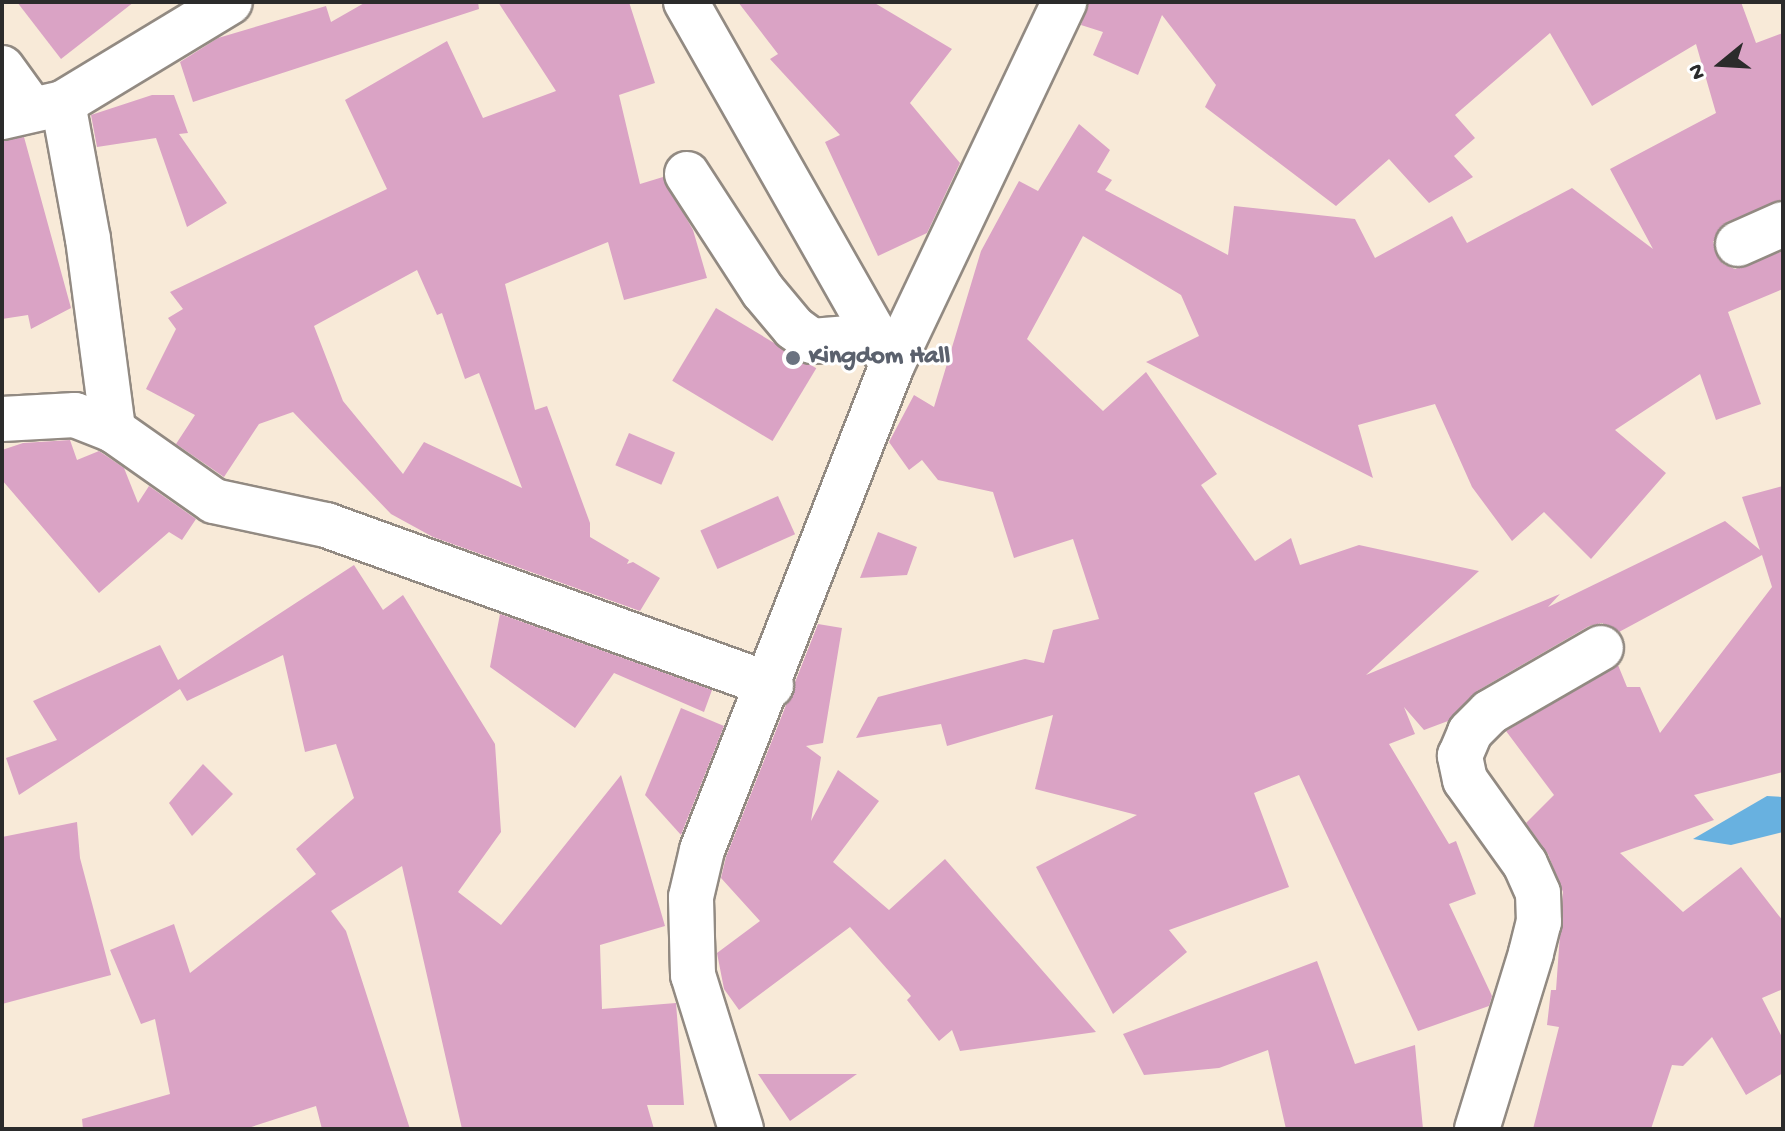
<!DOCTYPE html>
<html>
<head>
<meta charset="utf-8">
<style>
	body { margin:0 }
	#map { position:relative; width:1785px; height:1131px; overflow:hidden; background:#f8ead8; font-family:"Gochi Hand",sans-serif }
	div>[style] { position:absolute }
	.water>* { inset:0; background:#68b1e0 }
	.building>* { inset:0; background:#daa3c5; transform-origin:0 0 }
	.roads { filter:drop-shadow(2px 0 #928a82) drop-shadow(-2px 0 #928a82) drop-shadow(0 2px #928a82) drop-shadow(0 -2px #928a82) }
	.minor>* { height:44px; margin:-22px; padding:0 22px; transform-origin:22px; border-radius:22px; background:#fff }
	.dots>* { width:22px; height:22px; translate:-50% -50%; box-sizing:border-box; border:4px solid #fff; border-radius:50% }
	span { translate:-50% -50%; white-space:nowrap; text-align:center; line-height:1.15; -webkit-text-stroke:6px #fff; paint-order:stroke }
	.worship-label { font-size:26px; color:#5b616d; font-weight:700 }
	.left { translate:0 -50%; text-align:left }
	.frame { position:absolute; inset:0; border:4px solid #2b2b2b; pointer-events:none }
	.north { position:absolute; left:1681px; top:24px; width:80px; height:80px; -webkit-text-stroke:6px #fff; paint-order:stroke; rotate:252deg; font-size:22px; font-weight:700; line-height:32px; text-align:center; color:#2b2b2b }
	.north::after { content:''; display:block; margin:auto; width:28px; height:36px; background:#2b2b2b; clip-path:polygon(50% 0,100% 100%,50% 72%,0 100%) }
</style>
</head>
<body>
<div id="map">
	<div class="water">
		<div style="clip-path:polygon(1767px 796px,1783px 797px,1783px 832px,1731px 845px,1693px 839px)"></div>
	</div>
	<div class="building">
		<div style="clip-path:polygon(17px 2px,134px 2px,61px 59px)"></div>
		<div style="clip-path:polygon(366px 2px,478px 2px,479px 9px,193px 102px,180px 62px,218px 38px,326px 6px,331px 22px)"></div>
		<div style="clip-path:polygon(evenodd,498px 2px,629px 2px,655px 83px,619px 95px,640px 184px,663px 177px,693px 230px,707px 278px,624px 300px,608px 242px,505px 284px,535px 410px,547px 406px,590px 523px,590px 537px,629px 560px,627px 564px,633px 562px,660px 578px,640px 611px,433px 537px,391px 514px,293px 412px,259px 424px,224px 477px,176px 444px,195px 415px,146px 389px,176px 329px,168px 318px,183px 309px,170px 292px,387px 189px,345px 100px,447px 41px,483px 118px,556px 91px,498px 2px,417px 270px,437px 315px,442px 313px,465px 379px,479px 373px,522px 488px,424px 442px,403px 474px,343px 401px,314px 326px,417px 270px)"></div>
		<div style="clip-path:polygon(738px 2px,873px 2px,952px 49px,910px 103px,960px 163px,927px 233px,878px 256px,825px 142px,840px 135px,770px 59px,778px 54px)"></div>
		<div style="clip-path:polygon(1089px 2px,1741px 2px,1756px 43px,1783px 33px,1783px 199px,1727px 222px,1713px 242px,1723px 264px,1735px 269px,1783px 251px,1783px 289px,1728px 312px,1761px 404px,1716px 420px,1700px 374px,1615px 430px,1666px 473px,1591px 559px,1544px 512px,1512px 541px,1472px 487px,1435px 404px,1358px 425px,1373px 478px,1146px 362px,1199px 336px,1181px 295px,1083px 236px,1027px 339px,1103px 411px,1146px 372px,1217px 474px,1201px 485px,1255px 561px,1291px 538px,1300px 565px,1359px 545px,1479px 571px,1366px 675px,1560px 594px,1548px 607px,1725px 521px,1760px 550px,1742px 497px,1783px 486px,1783px 772px,1694px 795px,1714px 820px,1620px 853px,1683px 912px,1741px 867px,1783px 921px,1783px 989px,1762px 998px,1783px 1039px,1783px 1073px,1746px 1095px,1712px 1037px,1683px 1066px,1672px 1065px,1651px 1129px,1533px 1129px,1559px 1027px,1547px 1025px,1551px 990px,1556px 990px,1563px 892px,1548px 854px,1526px 823px,1554px 795px,1506px 731px,1618px 665px,1627px 687px,1640px 687px,1660px 733px,1772px 587px,1762px 555px,1619px 632px,1602px 623px,1589px 626px,1477px 691px,1448px 721px,1424px 730px,1404px 707px,1415px 734px,1389px 744px,1449px 844px,1456px 841px,1476px 894px,1449px 904px,1492px 996px,1489px 1006px,1418px 1031px,1299px 775px,1254px 793px,1289px 887px,1169px 930px,1187px 952px,1113px 1014px,1036px 867px,1137px 815px,1035px 789px,1053px 715px,947px 746px,941px 724px,856px 738px,878px 697px,1025px 659px,1044px 663px,1053px 630px,1099px 619px,1073px 539px,1014px 558px,993px 492px,938px 480px,922px 460px,909px 470px,889px 442px,914px 395px,934px 407px,981px 251px,1019px 181px,1038px 191px,1079px 124px,1110px 150px,1097px 172px,1112px 180px,1105px 190px,1228px 255px,1234px 206px,1355px 219px,1375px 258px,1452px 216px,1467px 243px,1572px 188px,1653px 249px,1610px 169px,1716px 113px,1696px 44px,1592px 106px,1550px 33px,1455px 115px,1475px 138px,1454px 156px,1473px 177px,1429px 203px,1389px 159px,1336px 206px,1205px 107px,1216px 85px,1162px 15px,1138px 75px,1093px 55px,1103px 32px,1081px 25px)"></div>
		<div style="clip-path:polygon(152px 95px,174px 95px,188px 133px,179px 134px,227px 203px,187px 227px,156px 138px,97px 147px,91px 115px)"></div>
		<div style="clip-path:polygon(24px 137px,71px 308px,31px 329px,28px 315px,2px 319px,2px 141px)"></div>
		<div style="left:716px;top:308px;width:117px;height:85px;rotate:31deg"></div>
		<div style="left:629px;top:433px;width:50px;height:35px;rotate:23deg"></div>
		<div style="clip-path:polygon(70px 440px,77px 460px,99px 451px,124px 468px,138px 503px,149px 486px,196px 519px,182px 540px,169px 532px,99px 593px,2px 480px,2px 450px,23px 443px)"></div>
		<div style="left:778px;top:496px;width:42px;height:85px;rotate:66deg"></div>
		<div style="clip-path:polygon(878px 532px,917px 547px,907px 575px,860px 578px)"></div>
		<div style="clip-path:polygon(354px 565px,383px 610px,403px 595px,495px 744px,501px 832px,458px 892px,501px 925px,621px 775px,665px 926px,600px 945px,602px 1009px,676px 1003px,684px 1105px,647px 1105px,654px 1129px,462px 1129px,402px 866px,331px 911px,346px 931px,410px 1129px,322px 1129px,316px 1106px,245px 1129px,83px 1129px,82px 1119px,170px 1094px,155px 1019px,141px 1024px,110px 950px,174px 924px,190px 973px,316px 874px,296px 849px,354px 798px,336px 744px,305px 752px,283px 655px,187px 701px,180px 689px,19px 795px,6px 758px,57px 740px,33px 701px,160px 645px,178px 680px)"></div>
		<div style="clip-path:polygon(500px 614px,712px 690px,704px 712px,614px 673px,575px 728px,490px 667px)"></div>
		<div style="clip-path:polygon(818px 624px,842px 628px,823px 743px,806px 746px,821px 757px,811px 821px,838px 770px,879px 801px,833px 862px,889px 910px,945px 859px,1096px 1032px,960px 1051px,952px 1030px,939px 1041px,907px 1000px,911px 996px,850px 927px,739px 1010px,724px 989px,717px 953px,760px 921px,721px 878px,726px 857px)"></div>
		<div style="clip-path:polygon(681px 708px,724px 726px,681px 835px,645px 795px)"></div>
		<div style="clip-path:polygon(203px 764px,233px 794px,192px 836px,169px 803px)"></div>
		<div style="clip-path:polygon(77px 822px,80px 858px,111px 975px,2px 1004px,2px 837px)"></div>
		<div style="clip-path:polygon(1317px 961px,1355px 1064px,1415px 1045px,1423px 1129px,1286px 1129px,1268px 1050px,1219px 1068px,1144px 1075px,1123px 1034px)"></div>
		<div style="clip-path:polygon(758px 1074px,857px 1074px,790px 1121px)"></div>
	</div>
	<div class="roads">
		<div class="minor">
			<div style="left:686px;top:2px;width:417px;rotate:60.4deg"></div>
			<div style="left:2px;top:68px;width:49px;rotate:54.1deg"></div>
			<div style="left:63px;top:103px;width:138px;rotate:79.6deg"></div>
			<div style="left:88px;top:239px;width:193px;rotate:82.5deg"></div>
			<div style="left:2px;top:117px;width:63px;rotate:-12.9deg"></div>
			<div style="left:63px;top:103px;width:195px;rotate:-31.2deg"></div>
			<div style="left:687px;top:174px;width:140px;rotate:57deg"></div>
			<div style="left:763px;top:291px;width:48px;rotate:50deg"></div>
			<div style="left:794px;top:328px;width:22px;rotate:36deg"></div>
			<div style="left:812px;top:341px;width:62px;rotate:-4.6deg"></div>
			<div style="left:1738px;top:244px;width:49px;rotate:-24deg"></div>
			<div style="left:2px;top:419px;width:73px;rotate:-3.1deg"></div>
			<div style="left:75px;top:415px;width:41px;rotate:21.5deg"></div>
			<div style="left:113px;top:430px;width:123px;rotate:35.1deg"></div>
			<div style="left:214px;top:501px;width:115px;rotate:12.1deg"></div>
			<div style="left:326px;top:525px;width:473px;rotate:19.8deg"></div>
			<div style="left:741px;top:1129px;width:161px;rotate:-107.3deg"></div>
			<div style="left:693px;top:975px;width:78px;rotate:-91.5deg"></div>
			<div style="left:691px;top:897px;width:48px;rotate:-76.8deg"></div>
			<div style="left:702px;top:850px;width:521px;rotate:-68.61deg"></div>
			<div style="left:892px;top:365px;width:402px;rotate:-64.6deg"></div>
			<div style="left:1477px;top:1129px;width:184px;rotate:-72.9deg"></div>
			<div style="left:1531px;top:953px;width:32px;rotate:-76deg"></div>
			<div style="left:1539px;top:922px;width:29px;rotate:-92deg"></div>
			<div style="left:1538px;top:893px;width:32px;rotate:-114deg"></div>
			<div style="left:1525px;top:864px;width:103px;rotate:-125.5deg"></div>
			<div style="left:1465px;top:780px;width:25px;rotate:-102deg"></div>
			<div style="left:1460px;top:756px;width:26px;rotate:-67deg"></div>
			<div style="left:1470px;top:732px;width:28px;rotate:-45deg"></div>
			<div style="left:1490px;top:712px;width:128px;rotate:-30deg"></div>
		</div>
	</div>
	<div class="dots">
		<div style="left:793px;top:358px;background:#6b7280"></div>
	</div>
	<div class="worship-label">
		<span class="left" style="left:809px;top:358px">Kingdom Hall</span>
	</div>
	<div class="frame"></div>
	<div class="north">N</div>
</div>
</body>
</html>
